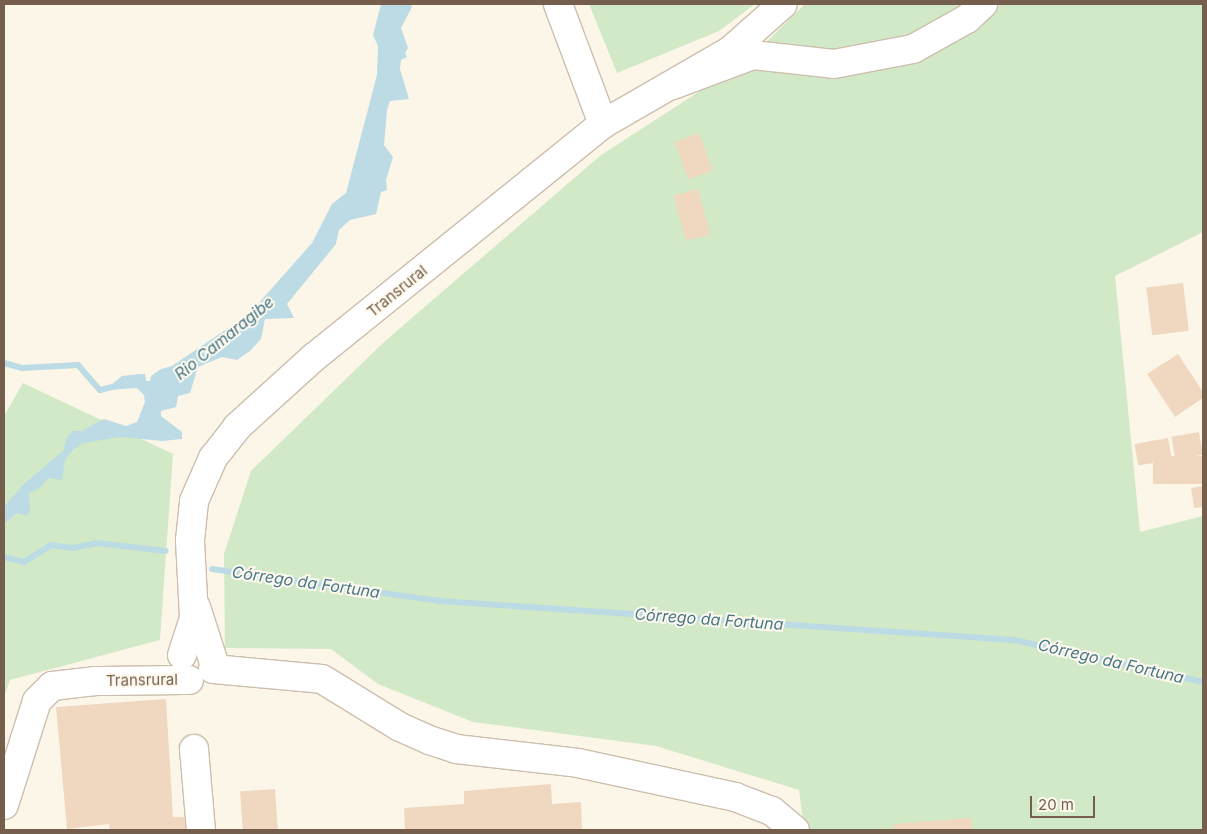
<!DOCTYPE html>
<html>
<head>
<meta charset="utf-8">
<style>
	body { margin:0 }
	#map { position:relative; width:1207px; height:834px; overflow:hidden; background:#fcf6e8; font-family:Inter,sans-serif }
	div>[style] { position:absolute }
	.green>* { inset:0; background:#d1e9c6 }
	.water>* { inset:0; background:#bcdbe5 }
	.stream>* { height:6px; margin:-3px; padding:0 3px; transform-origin:3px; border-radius:3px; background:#bcdbe5 }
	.building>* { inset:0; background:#f0d8c0; transform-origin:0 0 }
	.roads { filter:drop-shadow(1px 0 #cdbeae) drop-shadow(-1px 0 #cdbeae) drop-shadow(0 1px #cdbeae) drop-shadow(0 -1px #cdbeae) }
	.minor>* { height:28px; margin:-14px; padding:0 14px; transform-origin:14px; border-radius:14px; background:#fff }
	span { translate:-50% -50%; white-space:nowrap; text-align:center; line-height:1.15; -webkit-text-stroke:4px #fef9ee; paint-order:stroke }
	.street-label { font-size:15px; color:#755f4c }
	.water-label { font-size:16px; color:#477787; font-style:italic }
	.frame { position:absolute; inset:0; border:5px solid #755f4c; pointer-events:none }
	.scale { position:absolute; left:1030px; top:796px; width:65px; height:22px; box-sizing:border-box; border:2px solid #755f4c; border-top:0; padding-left:6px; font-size:15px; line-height:18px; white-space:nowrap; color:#755f4c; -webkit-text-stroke:4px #fef9ee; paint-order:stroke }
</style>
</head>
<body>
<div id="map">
	<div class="green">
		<div style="clip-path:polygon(589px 4px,755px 4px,719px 31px,617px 73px)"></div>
		<div style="clip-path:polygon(805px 4px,1203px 4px,1203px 232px,1115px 276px,1140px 532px,1203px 516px,1203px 830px,804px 830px,799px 790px,656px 746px,473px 722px,378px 684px,331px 649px,225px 648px,224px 554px,251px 471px,384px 342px,601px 155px,748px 60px)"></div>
		<div style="clip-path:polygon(23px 383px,173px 454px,160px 640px,10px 680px,4px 697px,4px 416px)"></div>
	</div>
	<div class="water">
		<div style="clip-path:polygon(381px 4px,411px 4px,412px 7px,401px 28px,408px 48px,405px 53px,407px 57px,401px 60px,400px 69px,409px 99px,390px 101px,387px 110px,384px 145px,393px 157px,386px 180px,387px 190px,381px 192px,376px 214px,350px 220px,339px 230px,336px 244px,287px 304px,294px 318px,265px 319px,261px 339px,250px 351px,237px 360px,222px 357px,198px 367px,190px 393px,178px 396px,176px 407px,161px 411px,161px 416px,182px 432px,182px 439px,162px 441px,120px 437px,83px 443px,73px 450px,65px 460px,62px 480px,48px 478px,40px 488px,29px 493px,30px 511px,27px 516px,17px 513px,4px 524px,4px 561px,4px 507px,24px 484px,63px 451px,67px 437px,73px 431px,82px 431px,104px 419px,126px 426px,137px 422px,145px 402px,144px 395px,137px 388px,109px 390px,111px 385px,122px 376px,139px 374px,145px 374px,146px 381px,150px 381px,151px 376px,161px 369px,172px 366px,237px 322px,257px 305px,312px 243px,332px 204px,346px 193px,377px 75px,378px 46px,373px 35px)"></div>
	</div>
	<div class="stream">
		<div style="left:4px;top:363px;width:19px;rotate:16deg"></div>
		<div style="left:22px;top:368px;width:56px;rotate:-3.1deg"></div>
		<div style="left:78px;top:365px;width:33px;rotate:49deg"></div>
		<div style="left:100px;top:390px;width:16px;rotate:-14deg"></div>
		<div style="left:4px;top:557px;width:21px;rotate:14deg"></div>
		<div style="left:24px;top:562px;width:32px;rotate:-32deg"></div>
		<div style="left:51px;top:545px;width:21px;rotate:8deg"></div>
		<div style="left:72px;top:548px;width:25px;rotate:-11deg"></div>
		<div style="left:97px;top:543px;width:69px;rotate:6.6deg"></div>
		<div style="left:212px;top:569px;width:230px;rotate:8deg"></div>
		<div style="left:440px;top:601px;width:575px;rotate:3.89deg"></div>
		<div style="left:1014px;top:640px;width:194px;rotate:12.5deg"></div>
	</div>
	<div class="building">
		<div style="left:699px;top:133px;width:40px;height:26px;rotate:70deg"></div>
		<div style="left:698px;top:189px;width:47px;height:25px;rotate:75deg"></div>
		<div style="left:1183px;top:283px;width:48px;height:37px;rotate:83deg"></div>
		<div style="clip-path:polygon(1178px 354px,1203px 392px,1203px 398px,1175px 417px,1147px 374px)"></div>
		<div style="left:1199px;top:432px;width:23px;height:28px;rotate:80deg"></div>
		<div style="left:1168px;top:438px;width:22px;height:34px;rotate:80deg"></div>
		<div style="left:1203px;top:456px;width:28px;height:50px;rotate:90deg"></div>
		<div style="clip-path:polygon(1203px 486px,1203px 507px,1194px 508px,1191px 488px)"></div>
		<div style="clip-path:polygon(166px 699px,173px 817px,185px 817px,186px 830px,110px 830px,109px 824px,67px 829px,56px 707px)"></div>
		<div style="clip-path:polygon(551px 784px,552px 804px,581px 802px,582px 830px,405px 830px,404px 808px,464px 804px,464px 791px)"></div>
		<div style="left:275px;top:789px;width:41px;height:35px;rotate:86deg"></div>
		<div style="clip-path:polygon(971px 818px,972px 830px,893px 830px,893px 824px)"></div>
	</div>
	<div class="roads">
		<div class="minor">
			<div style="left:673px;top:85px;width:85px;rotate:-20.6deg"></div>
			<div style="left:753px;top:55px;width:81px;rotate:6.3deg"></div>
			<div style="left:834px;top:64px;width:80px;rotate:-10.8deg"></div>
			<div style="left:913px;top:49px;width:62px;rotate:-29.1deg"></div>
			<div style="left:967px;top:19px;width:22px;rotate:-43deg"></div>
			<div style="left:603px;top:124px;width:148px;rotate:-30deg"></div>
			<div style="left:731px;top:50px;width:69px;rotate:-41.5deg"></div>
			<div style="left:196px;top:607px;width:56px;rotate:72.2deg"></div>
			<div style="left:182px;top:655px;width:40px;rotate:-72deg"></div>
			<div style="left:194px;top:617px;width:77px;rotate:-93deg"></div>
			<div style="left:190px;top:540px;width:39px;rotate:-84deg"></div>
			<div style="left:194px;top:501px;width:47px;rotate:-66.2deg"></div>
			<div style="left:213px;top:458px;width:39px;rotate:-52deg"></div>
			<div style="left:237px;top:427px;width:103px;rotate:-42.2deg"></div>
			<div style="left:313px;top:358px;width:373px;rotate:-38.9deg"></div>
			<div style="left:603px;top:124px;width:128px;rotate:-110.6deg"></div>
			<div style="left:213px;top:669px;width:109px;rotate:5.2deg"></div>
			<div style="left:322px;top:679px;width:92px;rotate:31.6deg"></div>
			<div style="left:400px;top:727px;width:32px;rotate:24deg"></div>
			<div style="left:429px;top:740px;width:28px;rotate:18deg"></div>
			<div style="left:456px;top:749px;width:123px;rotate:6.5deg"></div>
			<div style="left:578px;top:763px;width:161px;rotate:12.2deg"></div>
			<div style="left:735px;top:797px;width:40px;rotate:21deg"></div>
			<div style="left:772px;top:811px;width:30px;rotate:40deg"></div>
			<div style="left:194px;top:749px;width:81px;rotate:85.1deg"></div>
			<div style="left:4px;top:805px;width:109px;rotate:-72.4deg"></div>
			<div style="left:37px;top:701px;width:21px;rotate:-45deg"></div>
			<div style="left:52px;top:686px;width:43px;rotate:-6.6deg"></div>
			<div style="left:95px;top:681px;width:94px;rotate:-0.6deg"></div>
		</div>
	</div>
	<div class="street-label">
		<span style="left:397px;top:291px;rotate:-39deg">Transrural</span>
		<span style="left:142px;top:680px;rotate:-1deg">Transrural</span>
	</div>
	<div class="water-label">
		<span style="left:224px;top:338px;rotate:-39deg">Rio Camaragibe</span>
		<span style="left:306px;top:582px;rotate:8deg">Córrego da Fortuna</span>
		<span style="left:709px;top:619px;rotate:4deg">Córrego da Fortuna</span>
		<span style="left:1111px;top:661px;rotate:13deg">Córrego da Fortuna</span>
	</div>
	<div class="frame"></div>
	<div class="scale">20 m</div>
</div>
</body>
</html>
